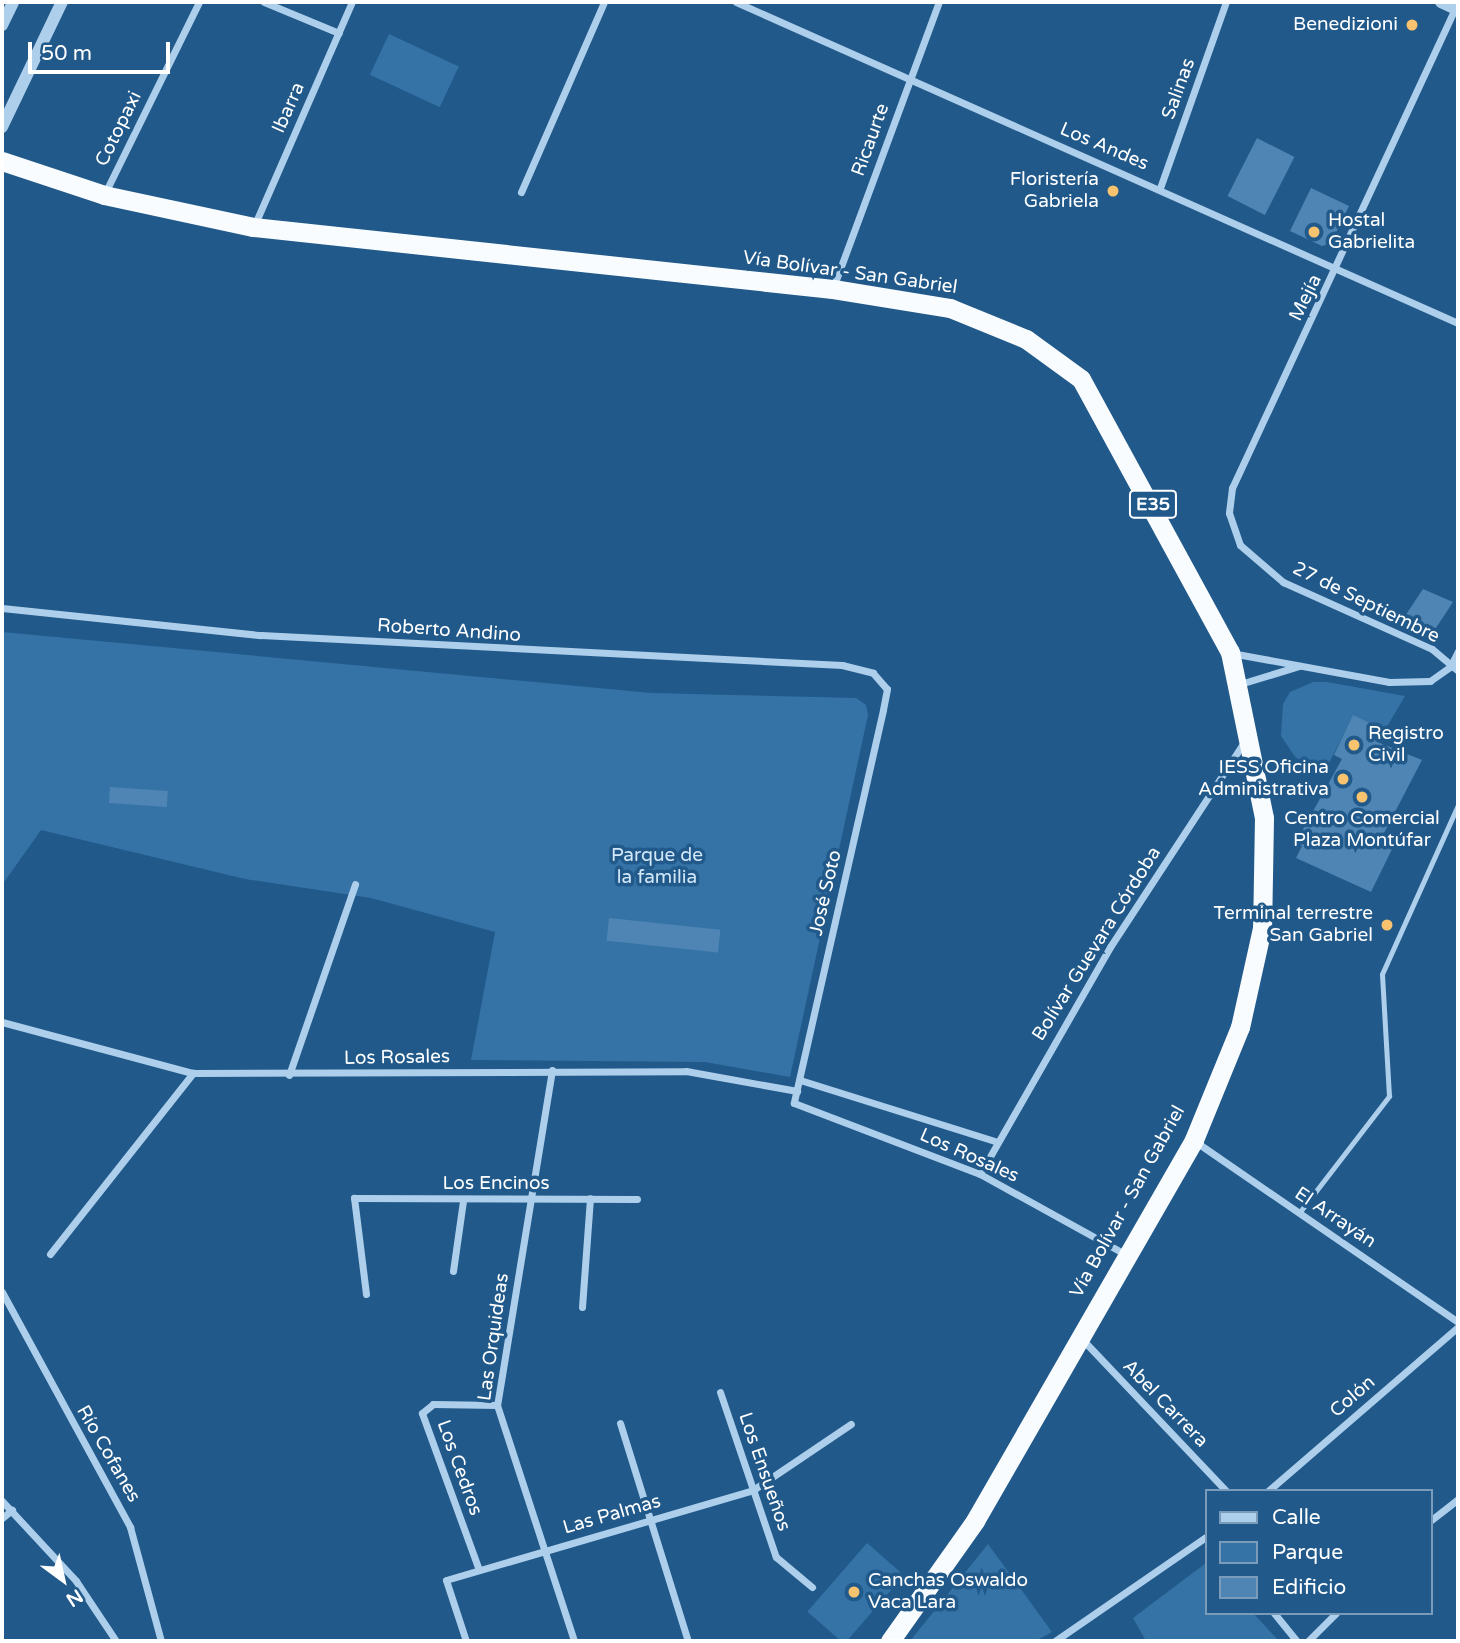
<!DOCTYPE html>
<html>
<head>
<meta charset="utf-8">
<style>
	body { margin:0 }
	#map { position:relative; width:1460px; height:1643px; overflow:hidden; background:#21598a; font-family:"Varela Round",sans-serif }
	div>[style] { position:absolute }
	.green>* { inset:0; background:#3573a7; transform-origin:0 0 }
	.building>* { inset:0; background:#4e85b4; transform-origin:0 0 }
	.service>* { height:5px; margin:-2.5px; padding:0 2.5px; transform-origin:2.5px; border-radius:2.5px; background:#adcfeb }
	.minor>* { height:7px; margin:-3.5px; padding:0 3.5px; transform-origin:3.5px; border-radius:3.5px; background:#adcfeb }
	.tertiary>* { height:12px; margin:-6px; padding:0 6px; transform-origin:6px; border-radius:6px; background:#adcfeb }
	.trunk>* { height:19px; margin:-9.5px; padding:0 9.5px; transform-origin:9.5px; border-radius:9.5px; background:#f8fcfe }
	.dots>* { width:19px; height:19px; translate:-50% -50%; box-sizing:border-box; border:4px solid #21598a; border-radius:50% }
	span { translate:-50% -50%; white-space:nowrap; text-align:center; line-height:1.15; -webkit-text-stroke:7px #21598a; paint-order:stroke }
	.shield-label span { padding:2px 5px; background:#21598a; border:2px solid; border-radius:5px; -webkit-text-stroke-width:0 }
	.shield-label { font-size:18px; color:#fff; font-weight:700 }
	.poi-label { font-size:19px; color:#fff }
	.right { translate:-100% -50%; text-align:right }
	.left { translate:0 -50%; text-align:left }
	.street-label { font-size:19px; color:#fff }
	.park-label { font-size:19px; color:#d2e7f8 }
	.frame { position:absolute; inset:0; border:4px solid #fff; pointer-events:none }
	.legend { position:absolute; left:1205px; top:1489px; width:228px; height:126px; box-sizing:border-box; background:#21598a; border:2px solid #7a9bb9; margin:0; padding:9px 12px; list-style:none; font-size:21px; color:#fff }
	.legend li { display:flex; align-items:center; gap:14px; height:35px }
	.legend b { width:35px; border:2px solid #7a9bb9 }
	.north { position:absolute; left:28px; top:1545px; width:70px; height:70px; -webkit-text-stroke:5px #21598a; paint-order:stroke; rotate:147deg; font-size:19px; font-weight:700; line-height:28px; text-align:center; color:#fff }
	.north::after { content:''; display:block; margin:auto; width:24px; height:32px; background:#fff; clip-path:polygon(50% 0,100% 100%,50% 72%,0 100%) }
	.scale { position:absolute; left:28px; top:42px; width:142px; height:32px; box-sizing:border-box; border:4px solid #fff; border-top:0; padding-left:9px; font-size:21px; line-height:24px; white-space:nowrap; color:#fff; -webkit-text-stroke:5px #21598a; paint-order:stroke }
</style>
</head>
<body>
<div id="map">
	<div class="green">
		<div style="left:389px;top:34px;width:77px;height:45px;rotate:25deg"></div>
		<div style="clip-path:polygon(2px 632px,651px 693px,856px 698px,866px 705px,868px 715px,790px 1077px,705px 1062px,471px 1060px,495px 932px,371px 898px,245px 879px,41px 830px,2px 885px)"></div>
		<div style="clip-path:polygon(1313px 682px,1327px 682px,1405px 696px,1385px 730px,1353px 716px,1327px 767px,1296px 758px,1281px 736px,1283px 704px,1290px 692px)"></div>
		<div style="left:867px;top:1543px;width:49px;height:91px;rotate:41deg"></div>
		<div style="clip-path:polygon(988px 1544px,1052px 1632px,1035px 1641px,910px 1641px)"></div>
		<div style="clip-path:polygon(1206px 1563px,1206px 1613px,1253px 1613px,1279px 1641px,1146px 1641px,1133px 1618px)"></div>
	</div>
	<div class="building">
		<div style="left:1257px;top:138px;width:42px;height:65px;rotate:27deg"></div>
		<div style="clip-path:polygon(1311px 188px,1349px 206px,1331px 243px,1322px 246px,1290px 231px)"></div>
		<div style="clip-path:polygon(1423px 589px,1453px 602px,1432px 634px,1401px 622px)"></div>
		<div style="clip-path:polygon(1353px 715px,1380px 728px,1375px 741px,1422px 760px,1383px 835px,1396px 841px,1371px 892px,1296px 858px,1302px 846px,1296px 842px,1342px 759px,1334px 755px)"></div>
		<div style="left:110px;top:787px;width:58px;height:16px;rotate:4deg"></div>
		<div style="left:609px;top:918px;width:112px;height:23px;rotate:6deg"></div>
	</div>
	<div class="service">
		<div style="left:1299px;top:1213px;width:148px;rotate:-52.4deg"></div>
		<div style="left:1389px;top:1096px;width:122px;rotate:-93.3deg"></div>
		<div style="left:1382px;top:974px;width:185px;rotate:-65.8deg"></div>
	</div>
	<div class="minor">
		<div style="left:264px;top:2px;width:81px;rotate:22.5deg"></div>
		<div style="left:736px;top:2px;width:790px;rotate:23.97deg"></div>
		<div style="left:1458px;top:2px;width:536px;rotate:114.94deg"></div>
		<div style="left:1232px;top:488px;width:25px;rotate:97deg"></div>
		<div style="left:1229px;top:513px;width:34px;rotate:71deg"></div>
		<div style="left:1240px;top:545px;width:57px;rotate:40.7deg"></div>
		<div style="left:1283px;top:582px;width:163px;rotate:24.2deg"></div>
		<div style="left:1432px;top:649px;width:34px;rotate:40deg"></div>
		<div style="left:1160px;top:188px;width:197px;rotate:-70.5deg"></div>
		<div style="left:521px;top:192px;width:207px;rotate:-66.4deg"></div>
		<div style="left:105px;top:193px;width:213px;rotate:-63.8deg"></div>
		<div style="left:254px;top:226px;width:244px;rotate:-66.4deg"></div>
		<div style="left:833px;top:288px;width:305px;rotate:-69.7deg"></div>
		<div style="left:2px;top:608px;width:260px;rotate:6deg"></div>
		<div style="left:261px;top:635px;width:582px;rotate:2.96deg"></div>
		<div style="left:842px;top:665px;width:32px;rotate:14deg"></div>
		<div style="left:873px;top:673px;width:21px;rotate:49deg"></div>
		<div style="left:887px;top:689px;width:21px;rotate:101deg"></div>
		<div style="left:883px;top:710px;width:403px;rotate:102.8deg"></div>
		<div style="left:794px;top:1103px;width:199px;rotate:20.9deg"></div>
		<div style="left:980px;top:1174px;width:166px;rotate:28.9deg"></div>
		<div style="left:1231px;top:653px;width:161px;rotate:10.4deg"></div>
		<div style="left:1389px;top:682px;width:41px;rotate:-1.4deg"></div>
		<div style="left:1430px;top:681px;width:24px;rotate:-35deg"></div>
		<div style="left:1450px;top:667px;width:18px;rotate:-63deg"></div>
		<div style="left:1240px;top:684px;width:62px;rotate:-17deg"></div>
		<div style="left:2px;top:1022px;width:198px;rotate:15deg"></div>
		<div style="left:193px;top:1073px;width:493px;rotate:-0.2deg"></div>
		<div style="left:686px;top:1071px;width:113px;rotate:10.2deg"></div>
		<div style="left:552px;top:1070px;width:339px;rotate:99.3deg"></div>
		<div style="left:497px;top:1405px;width:248px;rotate:71.9deg"></div>
		<div style="left:289px;top:1075px;width:202px;rotate:-70.9deg"></div>
		<div style="left:800px;top:1080px;width:204px;rotate:17.4deg"></div>
		<div style="left:1196px;top:1142px;width:318px;rotate:34.5deg"></div>
		<div style="left:980px;top:1174px;width:262px;rotate:-60.2deg"></div>
		<div style="left:1110px;top:947px;width:245px;rotate:-56.8deg"></div>
		<div style="left:50px;top:1254px;width:231px;rotate:-51.7deg"></div>
		<div style="left:453px;top:1271px;width:71px;rotate:-81.9deg"></div>
		<div style="left:2px;top:1292px;width:268px;rotate:61.4deg"></div>
		<div style="left:130px;top:1527px;width:118px;rotate:74.8deg"></div>
		<div style="left:366px;top:1294px;width:97px;rotate:-97.1deg"></div>
		<div style="left:354px;top:1198px;width:283px;rotate:0.2deg"></div>
		<div style="left:582px;top:1307px;width:109px;rotate:-85.8deg"></div>
		<div style="left:1082px;top:1339px;width:209px;rotate:46.5deg"></div>
		<div style="left:720px;top:1392px;width:174px;rotate:71.3deg"></div>
		<div style="left:776px;top:1557px;width:47px;rotate:39.8deg"></div>
		<div style="left:620px;top:1423px;width:228px;rotate:72.7deg"></div>
		<div style="left:1268px;top:1491px;width:251px;rotate:-40.8deg"></div>
		<div style="left:2px;top:1501px;width:109px;rotate:47.2deg"></div>
		<div style="left:76px;top:1581px;width:72px;rotate:56.3deg"></div>
		<div style="left:2px;top:1518px;width:13px;rotate:-39deg"></div>
		<div style="left:1430px;top:1521px;width:36px;rotate:-38deg"></div>
		<div style="left:479px;top:1570px;width:167px;rotate:-110deg"></div>
		<div style="left:422px;top:1413px;width:14px;rotate:-39deg"></div>
		<div style="left:433px;top:1404px;width:64px;rotate:0.9deg"></div>
		<div style="left:1274px;top:1613px;width:36px;rotate:51deg"></div>
		<div style="left:466px;top:1641px;width:64px;rotate:-108.2deg"></div>
		<div style="left:446px;top:1580px;width:320px;rotate:-16.3deg"></div>
		<div style="left:753px;top:1490px;width:118px;rotate:-34deg"></div>
		<div style="left:1055px;top:1641px;width:183px;rotate:-34.6deg"></div>
		<div style="left:1308px;top:1641px;width:40px;rotate:-45deg"></div>
	</div>
	<div class="tertiary">
		<div style="left:1441px;top:2px;width:19px;rotate:25deg"></div>
		<div style="left:2px;top:25px;width:25px;rotate:-64deg"></div>
		<div style="left:2px;top:127px;width:139px;rotate:-64.4deg"></div>
	</div>
	<div class="trunk">
		<div style="left:2px;top:161px;width:108px;rotate:18.4deg"></div>
		<div style="left:104px;top:195px;width:152px;rotate:12.1deg"></div>
		<div style="left:253px;top:227px;width:583px;rotate:6.1deg"></div>
		<div style="left:833px;top:289px;width:119px;rotate:9.2deg"></div>
		<div style="left:950px;top:308px;width:82px;rotate:22.2deg"></div>
		<div style="left:1026px;top:339px;width:68px;rotate:36deg"></div>
		<div style="left:1081px;top:379px;width:311px;rotate:61.4deg"></div>
		<div style="left:1230px;top:652px;width:169px;rotate:78.4deg"></div>
		<div style="left:1264px;top:818px;width:110px;rotate:91deg"></div>
		<div style="left:1262px;top:928px;width:101px;rotate:102.5deg"></div>
		<div style="left:1240px;top:1027px;width:122px;rotate:112.2deg"></div>
		<div style="left:1194px;top:1140px;width:439px;rotate:119.9deg"></div>
		<div style="left:975px;top:1521px;width:147px;rotate:125.3deg"></div>
	</div>
	<div class="dots">
		<div style="left:1412px;top:25px;background:#f8c36e"></div>
		<div style="left:1113px;top:191px;background:#f8c36e"></div>
		<div style="left:1314px;top:232px;background:#f8c36e"></div>
		<div style="left:1354px;top:745px;background:#f8c36e"></div>
		<div style="left:1343px;top:779px;background:#f8c36e"></div>
		<div style="left:1362px;top:797px;background:#f8c36e"></div>
		<div style="left:1387px;top:925px;background:#f8c36e"></div>
		<div style="left:854px;top:1592px;background:#f8c36e"></div>
	</div>
	<div class="shield-label">
		<span style="left:1153px;top:504px">E35</span>
	</div>
	<div class="poi-label">
		<span class="right" style="left:1398px;top:25px">Benedizioni</span>
		<span class="right" style="left:1099px;top:191px">Floristería<br>Gabriela</span>
		<span class="left" style="left:1328px;top:232px">Hostal<br>Gabrielita</span>
		<span class="left" style="left:1368px;top:745px">Registro<br>Civil</span>
		<span class="right" style="left:1329px;top:779px">IESS Oficina<br>Administrativa</span>
		<span style="left:1362px;top:830px">Centro Comercial<br>Plaza Montúfar</span>
		<span class="right" style="left:1373px;top:925px">Terminal terrestre<br>San Gabriel</span>
		<span class="left" style="left:868px;top:1592px">Canchas Oswaldo<br>Vaca Lara</span>
	</div>
	<div class="street-label">
		<span style="left:1179px;top:89px;rotate:-70deg">Salinas</span>
		<span style="left:289px;top:108px;rotate:-66deg">Ibarra</span>
		<span style="left:119px;top:129px;rotate:-64deg">Cotopaxi</span>
		<span style="left:871px;top:140px;rotate:-70deg">Ricaurte</span>
		<span style="left:1104px;top:147px;rotate:23deg">Los Andes</span>
		<span style="left:850px;top:273px;rotate:8deg">Vía Bolívar - San Gabriel</span>
		<span style="left:1306px;top:298px;rotate:-64deg">Mejía</span>
		<span style="left:1366px;top:603px;rotate:26deg">27 de Septiembre</span>
		<span style="left:449px;top:631px;rotate:4deg">Roberto Andino</span>
		<span style="left:826px;top:893px;rotate:-77deg">José Soto</span>
		<span style="left:1097px;top:944px;rotate:-58deg">Bolívar Guevara Córdoba</span>
		<span style="left:397px;top:1058px;rotate:-1deg">Los Rosales</span>
		<span style="left:969px;top:1156px;rotate:24deg">Los Rosales</span>
		<span style="left:496px;top:1184px">Los Encinos</span>
		<span style="left:1128px;top:1202px;rotate:-61deg">Vía Bolívar - San Gabriel</span>
		<span style="left:1335px;top:1218px;rotate:34deg">El Arrayán</span>
		<span style="left:494px;top:1337px;rotate:-82deg">Las Orquideas</span>
		<span style="left:1353px;top:1397px;rotate:-41deg">Colón</span>
		<span style="left:1165px;top:1404px;rotate:46deg">Abel Carrera</span>
		<span style="left:108px;top:1454px;rotate:60deg">Río Cofanes</span>
		<span style="left:459px;top:1468px;rotate:70deg">Los Cedros</span>
		<span style="left:764px;top:1472px;rotate:71deg">Los Ensueños</span>
		<span style="left:612px;top:1515px;rotate:-16deg">Las Palmas</span>
	</div>
	<div class="park-label">
		<span style="left:657px;top:867px">Parque de<br>la familia</span>
	</div>
	<div class="frame"></div>
	<ul class="legend">
	<li><b style="height:9px;background:#adcfeb"></b>Calle</li>
	<li><b style="height:19px;background:#3573a7"></b>Parque</li>
	<li><b style="height:19px;background:#4e85b4"></b>Edificio</li>
	</ul>
	<div class="north">N</div>
	<div class="scale">50 m</div>
</div>
</body>
</html>
